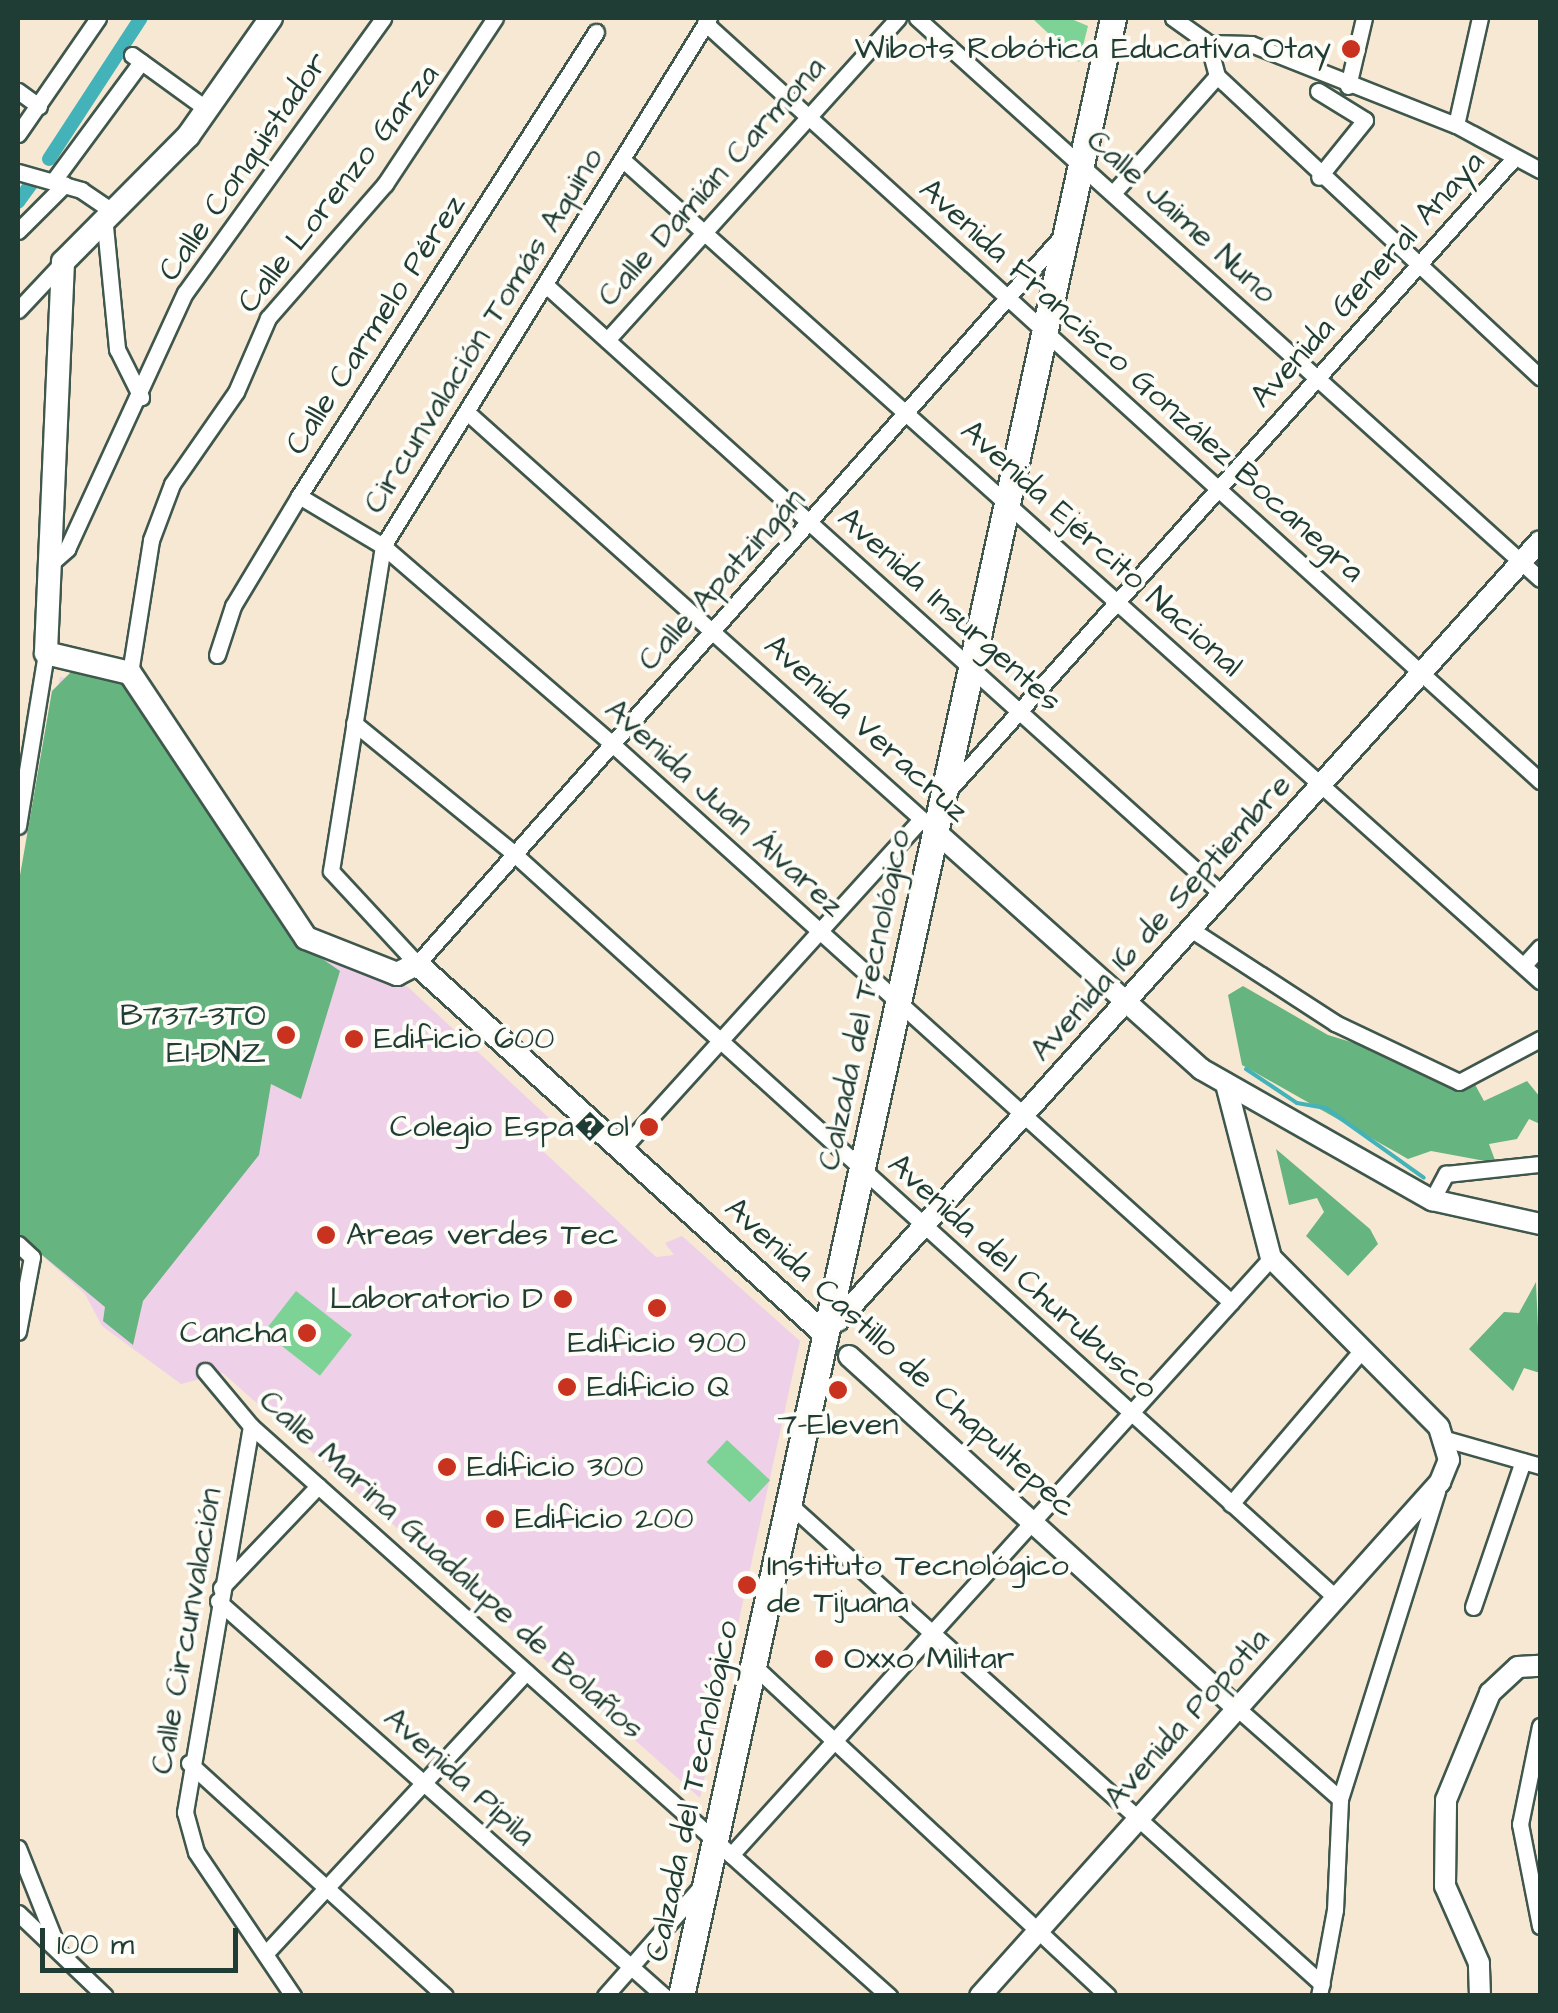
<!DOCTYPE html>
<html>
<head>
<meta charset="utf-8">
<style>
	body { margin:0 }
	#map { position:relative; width:1558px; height:2013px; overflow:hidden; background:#f7e8d3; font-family:"Architects Daughter",sans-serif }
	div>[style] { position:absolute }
	.built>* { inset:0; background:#eed0e8 }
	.green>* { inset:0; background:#7dd296; transform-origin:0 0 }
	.forest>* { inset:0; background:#66b47f }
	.stream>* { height:4px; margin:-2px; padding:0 2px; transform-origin:2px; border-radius:2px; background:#43b3b9 }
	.canal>* { height:14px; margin:-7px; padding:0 7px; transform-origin:7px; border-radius:7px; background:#43b3b9 }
	.roads { filter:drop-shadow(2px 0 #3f574c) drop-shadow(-2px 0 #3f574c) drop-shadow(0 2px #3f574c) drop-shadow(0 -2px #3f574c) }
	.minor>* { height:15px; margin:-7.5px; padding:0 7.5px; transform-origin:7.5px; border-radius:7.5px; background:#fff }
	.tertiary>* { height:20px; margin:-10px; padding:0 10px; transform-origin:10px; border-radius:10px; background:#fff }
	.secondary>* { height:22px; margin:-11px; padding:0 11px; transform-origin:11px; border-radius:11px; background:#fff }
	.primary>* { height:25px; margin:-12.5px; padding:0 12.5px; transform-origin:12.5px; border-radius:12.5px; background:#fff }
	.dots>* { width:28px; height:28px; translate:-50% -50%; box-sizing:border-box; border:5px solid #fdfcf7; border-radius:50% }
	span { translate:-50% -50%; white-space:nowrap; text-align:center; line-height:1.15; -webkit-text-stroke:8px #fdfcf7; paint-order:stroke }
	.poi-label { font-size:32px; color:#1f3d34 }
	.right { translate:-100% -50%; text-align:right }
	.left { translate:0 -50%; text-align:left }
	.street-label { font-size:32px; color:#1f3d34 }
	.frame { position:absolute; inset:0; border:20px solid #1f3d34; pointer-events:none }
	.scale { position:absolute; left:40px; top:1928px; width:198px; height:45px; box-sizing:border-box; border:5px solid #1f3d34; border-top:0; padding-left:12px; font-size:30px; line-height:35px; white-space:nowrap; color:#1f3d34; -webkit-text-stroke:8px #fdfcf7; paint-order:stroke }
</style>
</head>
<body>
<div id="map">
	<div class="built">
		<div style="clip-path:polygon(60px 677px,124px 685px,309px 955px,408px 987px,549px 1118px,544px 1152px,656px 1257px,674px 1255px,665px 1243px,682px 1236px,800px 1341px,700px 1798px,223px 1373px,181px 1384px,102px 1326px,85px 1294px,18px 1234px,18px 887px)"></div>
	</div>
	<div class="green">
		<div style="clip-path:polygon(1069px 18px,1088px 26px,1079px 62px,1034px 20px)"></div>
		<div style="left:296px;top:1291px;width:71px;height:52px;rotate:38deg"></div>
		<div style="left:727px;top:1440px;width:59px;height:30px;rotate:43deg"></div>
	</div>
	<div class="forest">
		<div style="clip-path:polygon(73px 670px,124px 684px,289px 936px,340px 971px,301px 1099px,271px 1084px,259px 1155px,143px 1301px,133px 1345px,103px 1321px,105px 1307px,18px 1235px,18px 887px,52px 691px)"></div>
		<div style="clip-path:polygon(1243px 986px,1328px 1035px,1472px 1079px,1484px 1101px,1527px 1081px,1540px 1097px,1540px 1124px,1529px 1119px,1517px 1139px,1489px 1144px,1496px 1163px,1431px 1151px,1408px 1159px,1242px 1065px,1228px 995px)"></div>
		<div style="clip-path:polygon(1276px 1149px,1370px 1229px,1378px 1244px,1348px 1276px,1306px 1236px,1324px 1212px,1317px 1198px,1289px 1205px)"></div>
		<div style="clip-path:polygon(1536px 1282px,1540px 1373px,1524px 1368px,1513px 1391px,1469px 1349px,1504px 1312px,1519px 1313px)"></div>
	</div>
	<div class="stream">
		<div style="left:1246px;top:1069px;width:61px;rotate:33.7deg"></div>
		<div style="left:1297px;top:1103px;width:29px;rotate:10deg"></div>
		<div style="left:1326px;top:1108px;width:120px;rotate:35.5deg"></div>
	</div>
	<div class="canal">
		<div style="left:49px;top:159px;width:168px;rotate:-56.9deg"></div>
		<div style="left:18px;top:202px;width:26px;rotate:-54deg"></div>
	</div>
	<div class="roads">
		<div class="minor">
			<div style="left:709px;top:18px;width:621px;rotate:121.69deg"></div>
			<div style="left:383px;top:546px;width:329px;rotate:99.1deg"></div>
			<div style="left:331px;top:871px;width:127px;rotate:47.2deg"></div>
			<div style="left:417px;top:964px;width:973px;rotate:-48.46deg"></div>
			<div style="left:917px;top:18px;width:838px;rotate:42deg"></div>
			<div style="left:1173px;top:18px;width:43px;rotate:35.5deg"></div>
			<div style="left:1208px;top:43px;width:43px;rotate:1.3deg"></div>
			<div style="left:1251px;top:44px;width:220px;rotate:21.6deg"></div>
			<div style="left:1456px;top:125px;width:95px;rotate:28.2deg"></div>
			<div style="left:705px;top:23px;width:1128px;rotate:42.23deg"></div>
			<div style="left:132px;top:55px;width:94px;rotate:35.9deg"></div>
			<div style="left:1217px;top:76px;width:442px;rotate:43deg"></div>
			<div style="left:1348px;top:86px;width:70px;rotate:-76.8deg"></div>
			<div style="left:18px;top:91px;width:26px;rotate:36deg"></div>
			<div style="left:1318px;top:91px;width:55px;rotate:31.7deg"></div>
			<div style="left:1365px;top:120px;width:73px;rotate:128.9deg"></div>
			<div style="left:1456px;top:125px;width:110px;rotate:-77.4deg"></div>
			<div style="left:18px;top:134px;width:141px;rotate:-55.4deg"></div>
			<div style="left:623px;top:160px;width:1231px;rotate:41.84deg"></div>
			<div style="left:18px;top:172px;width:66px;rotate:15.9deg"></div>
			<div style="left:81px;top:190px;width:41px;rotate:34.1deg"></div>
			<div style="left:54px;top:180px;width:147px;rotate:-53.6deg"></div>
			<div style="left:1114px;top:192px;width:155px;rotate:-48.4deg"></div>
			<div style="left:1217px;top:76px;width:34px;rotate:-105deg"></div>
			<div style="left:105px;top:226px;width:124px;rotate:84.4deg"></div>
			<div style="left:117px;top:349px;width:54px;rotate:63.4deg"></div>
			<div style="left:18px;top:231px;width:66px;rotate:-45deg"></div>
			<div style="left:548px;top:287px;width:908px;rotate:42.01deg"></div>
			<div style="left:18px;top:310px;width:66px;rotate:-46.8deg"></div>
			<div style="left:607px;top:340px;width:434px;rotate:-47.9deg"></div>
			<div style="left:469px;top:414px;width:625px;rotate:41.82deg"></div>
			<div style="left:299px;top:496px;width:98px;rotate:30.8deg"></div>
			<div style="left:383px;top:546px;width:301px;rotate:40.8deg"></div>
			<div style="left:611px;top:743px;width:835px;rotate:42.04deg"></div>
			<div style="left:50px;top:564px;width:23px;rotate:-41deg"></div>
			<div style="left:67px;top:549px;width:282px;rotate:-65.3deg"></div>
			<div style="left:185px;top:293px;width:339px;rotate:-54.2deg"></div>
			<div style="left:217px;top:655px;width:52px;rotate:-71.9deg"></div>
			<div style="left:233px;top:606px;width:128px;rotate:-59deg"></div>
			<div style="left:299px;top:496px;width:551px;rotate:-57.38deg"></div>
			<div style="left:130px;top:673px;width:135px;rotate:-81deg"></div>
			<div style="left:151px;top:540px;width:60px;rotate:-69.4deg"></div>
			<div style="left:172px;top:484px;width:112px;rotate:-55.2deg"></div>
			<div style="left:236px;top:392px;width:81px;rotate:-66.6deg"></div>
			<div style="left:268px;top:318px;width:178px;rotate:-48.9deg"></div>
			<div style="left:385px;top:184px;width:199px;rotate:-56.5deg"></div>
			<div style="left:354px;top:723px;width:204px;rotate:39.2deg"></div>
			<div style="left:512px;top:852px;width:1110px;rotate:42.15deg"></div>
			<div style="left:947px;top:792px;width:851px;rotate:-48.19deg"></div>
			<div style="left:18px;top:826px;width:175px;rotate:-80.8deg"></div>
			<div style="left:1192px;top:930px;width:171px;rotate:33deg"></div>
			<div style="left:1335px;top:1023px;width:137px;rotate:25.4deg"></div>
			<div style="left:1459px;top:1082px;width:92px;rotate:-28deg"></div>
			<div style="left:1524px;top:965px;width:24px;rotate:-48deg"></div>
			<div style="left:622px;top:1149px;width:445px;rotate:-47.8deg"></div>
			<div style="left:1432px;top:1200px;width:30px;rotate:-62deg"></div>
			<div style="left:1446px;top:1174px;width:95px;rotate:-6.1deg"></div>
			<div style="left:18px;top:1244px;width:19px;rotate:43deg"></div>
			<div style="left:32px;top:1257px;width:76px;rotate:100.6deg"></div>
			<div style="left:205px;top:1371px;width:72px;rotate:50.1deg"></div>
			<div style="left:251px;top:1426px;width:856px;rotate:41.78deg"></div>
			<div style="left:251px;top:1426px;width:392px;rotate:99.7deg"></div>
			<div style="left:185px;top:1812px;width:41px;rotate:74.6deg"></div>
			<div style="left:196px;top:1852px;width:174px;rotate:56deg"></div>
			<div style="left:1449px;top:1440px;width:95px;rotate:15.9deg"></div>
			<div style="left:789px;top:1504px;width:717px;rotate:42.01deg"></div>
			<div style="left:1231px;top:1504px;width:201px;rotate:-49.6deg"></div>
			<div style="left:221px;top:1588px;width:141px;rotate:-46.4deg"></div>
			<div style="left:218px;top:1601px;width:596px;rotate:41.53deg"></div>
			<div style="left:1473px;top:1607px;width:154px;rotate:-71.1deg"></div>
			<div style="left:753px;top:1665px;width:485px;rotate:43deg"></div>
			<div style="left:1238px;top:1709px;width:136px;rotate:41.4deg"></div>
			<div style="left:1540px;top:1726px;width:100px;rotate:101.5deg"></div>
			<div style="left:1520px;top:1824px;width:104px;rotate:78.9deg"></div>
			<div style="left:189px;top:1763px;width:346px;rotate:42.3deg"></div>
			<div style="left:18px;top:1848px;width:105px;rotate:68.3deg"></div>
			<div style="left:731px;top:1855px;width:805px;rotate:-47.87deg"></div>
			<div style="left:18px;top:1913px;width:120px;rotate:43.7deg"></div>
			<div style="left:266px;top:1953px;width:383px;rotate:-47.2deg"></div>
			<div style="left:605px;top:1996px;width:144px;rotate:-48.7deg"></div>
			<div style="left:1319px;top:1996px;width:87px;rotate:-79.5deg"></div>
			<div style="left:1335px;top:1910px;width:111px;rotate:-87.4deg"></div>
			<div style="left:1340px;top:1799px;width:323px;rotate:-72.5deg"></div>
		</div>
		<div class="tertiary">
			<div style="left:935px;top:831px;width:357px;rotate:41.8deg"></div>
			<div style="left:1201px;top:1069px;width:266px;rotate:29.6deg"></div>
			<div style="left:1432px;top:1200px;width:111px;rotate:12.5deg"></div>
			<div style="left:838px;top:1321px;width:1049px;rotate:-48.01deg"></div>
			<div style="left:849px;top:1356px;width:525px;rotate:42.22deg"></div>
			<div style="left:980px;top:1996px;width:690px;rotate:-48.17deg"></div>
			<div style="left:1440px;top:1482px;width:24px;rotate:-68deg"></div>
			<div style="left:1449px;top:1460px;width:34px;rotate:-107deg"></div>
			<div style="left:1439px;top:1427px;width:238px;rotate:-134.8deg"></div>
			<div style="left:1271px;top:1258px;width:180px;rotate:-104.5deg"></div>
			<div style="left:1480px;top:1996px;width:33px;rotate:-92deg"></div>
			<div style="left:1479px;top:1963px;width:84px;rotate:-113.8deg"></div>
			<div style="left:1445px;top:1886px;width:86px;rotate:-89.3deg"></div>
			<div style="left:1446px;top:1800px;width:116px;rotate:-67.6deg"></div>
			<div style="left:1490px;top:1693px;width:38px;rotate:-43deg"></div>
			<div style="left:1518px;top:1667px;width:22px;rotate:-3deg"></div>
		</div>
		<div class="secondary">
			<div style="left:271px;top:18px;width:144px;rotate:125.1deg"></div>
			<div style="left:188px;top:136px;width:177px;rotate:134.8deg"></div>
			<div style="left:63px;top:262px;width:391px;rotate:92.5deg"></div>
			<div style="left:46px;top:653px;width:86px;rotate:13.4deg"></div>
			<div style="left:130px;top:673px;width:318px;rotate:56.4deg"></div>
			<div style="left:306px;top:938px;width:98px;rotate:21.6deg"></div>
			<div style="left:397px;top:974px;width:22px;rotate:-27deg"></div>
			<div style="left:417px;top:964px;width:552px;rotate:42.21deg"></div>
		</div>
		<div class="primary">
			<div style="left:681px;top:1996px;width:2025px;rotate:-77.68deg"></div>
		</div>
	</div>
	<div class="dots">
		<div style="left:1351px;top:49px;background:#c8321e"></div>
		<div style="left:286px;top:1035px;background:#c8321e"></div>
		<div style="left:354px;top:1039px;background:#c8321e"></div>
		<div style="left:649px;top:1127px;background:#c8321e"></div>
		<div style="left:326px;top:1235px;background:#c8321e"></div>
		<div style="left:563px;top:1299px;background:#c8321e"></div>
		<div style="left:657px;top:1308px;background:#c8321e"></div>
		<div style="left:307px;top:1333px;background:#c8321e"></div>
		<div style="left:567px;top:1387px;background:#c8321e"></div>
		<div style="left:838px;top:1390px;background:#c8321e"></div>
		<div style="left:447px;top:1467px;background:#c8321e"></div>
		<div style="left:495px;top:1519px;background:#c8321e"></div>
		<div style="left:747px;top:1585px;background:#c8321e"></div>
		<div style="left:824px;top:1659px;background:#c8321e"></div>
	</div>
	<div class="poi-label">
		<span class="right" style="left:1331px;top:49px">Wibots Robótica Educatíva Otay</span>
		<span class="right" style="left:266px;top:1035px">B737-3TO<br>EI-DNZ</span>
		<span class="left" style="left:374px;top:1039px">Edificio 600</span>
		<span class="right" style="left:629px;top:1127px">Colegio Espa�ol</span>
		<span class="left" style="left:346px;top:1235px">Areas verdes Tec</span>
		<span class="right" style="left:543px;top:1299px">Laboratorio D</span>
		<span class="right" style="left:287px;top:1333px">Cancha</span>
		<span style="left:657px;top:1343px">Edificio 900</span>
		<span class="left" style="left:587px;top:1387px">Edificio Q</span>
		<span style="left:838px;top:1425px">7-Eleven</span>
		<span class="left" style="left:467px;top:1467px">Edificio 300</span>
		<span class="left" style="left:515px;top:1519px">Edificio 200</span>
		<span class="left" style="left:767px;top:1585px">Instituto Tecnológico<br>de Tijuana</span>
		<span class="left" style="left:844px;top:1659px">Oxxo Militar</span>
	</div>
	<div class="street-label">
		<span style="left:244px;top:167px;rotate:-55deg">Calle Conquistador</span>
		<span style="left:712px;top:182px;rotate:-48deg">Calle Damián Carmona</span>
		<span style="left:339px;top:189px;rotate:-52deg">Calle Lorenzo Garza</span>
		<span style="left:1181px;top:217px;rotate:42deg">Calle Jaime Nuno</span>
		<span style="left:1368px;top:280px;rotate:-48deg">Avenida General Anaya</span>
		<span style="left:376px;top:325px;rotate:-57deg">Calle Carmelo Pérez</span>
		<span style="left:484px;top:331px;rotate:-58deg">Circunvalación Tomás Aquino</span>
		<span style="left:1141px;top:381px;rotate:42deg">Avenida Francisco González Bocanegra</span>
		<span style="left:1101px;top:549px;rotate:42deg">Avenida Ejército Nacional</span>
		<span style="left:722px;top:580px;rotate:-48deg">Calle Apatzingán</span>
		<span style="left:949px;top:610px;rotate:42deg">Avenida Insurgentes</span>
		<span style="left:866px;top:729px;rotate:42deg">Avenida Veracruz</span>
		<span style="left:724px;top:808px;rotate:42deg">Avenida Juan Álvarez</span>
		<span style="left:1161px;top:918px;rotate:-48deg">Avenida 16 de Septiembre</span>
		<span style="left:865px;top:1000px;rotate:-78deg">Calzada del Tecnológico</span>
		<span style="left:1022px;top:1277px;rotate:42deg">Avenida del Churubusco</span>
		<span style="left:900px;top:1358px;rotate:42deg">Avenida Castillo de Chapultepec</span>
		<span style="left:451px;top:1565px;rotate:42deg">Calle Marina Guadalupe de Bolaños</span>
		<span style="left:187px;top:1631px;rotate:-80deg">Calle Circunvalación</span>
		<span style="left:1187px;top:1719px;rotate:-48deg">Avenida Popotla</span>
		<span style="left:459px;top:1777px;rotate:42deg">Avenida Pípila</span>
		<span style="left:693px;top:1791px;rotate:-78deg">Calzada del Tecnológico</span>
	</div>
	<div class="frame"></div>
	<div class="scale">100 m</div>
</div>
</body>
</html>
